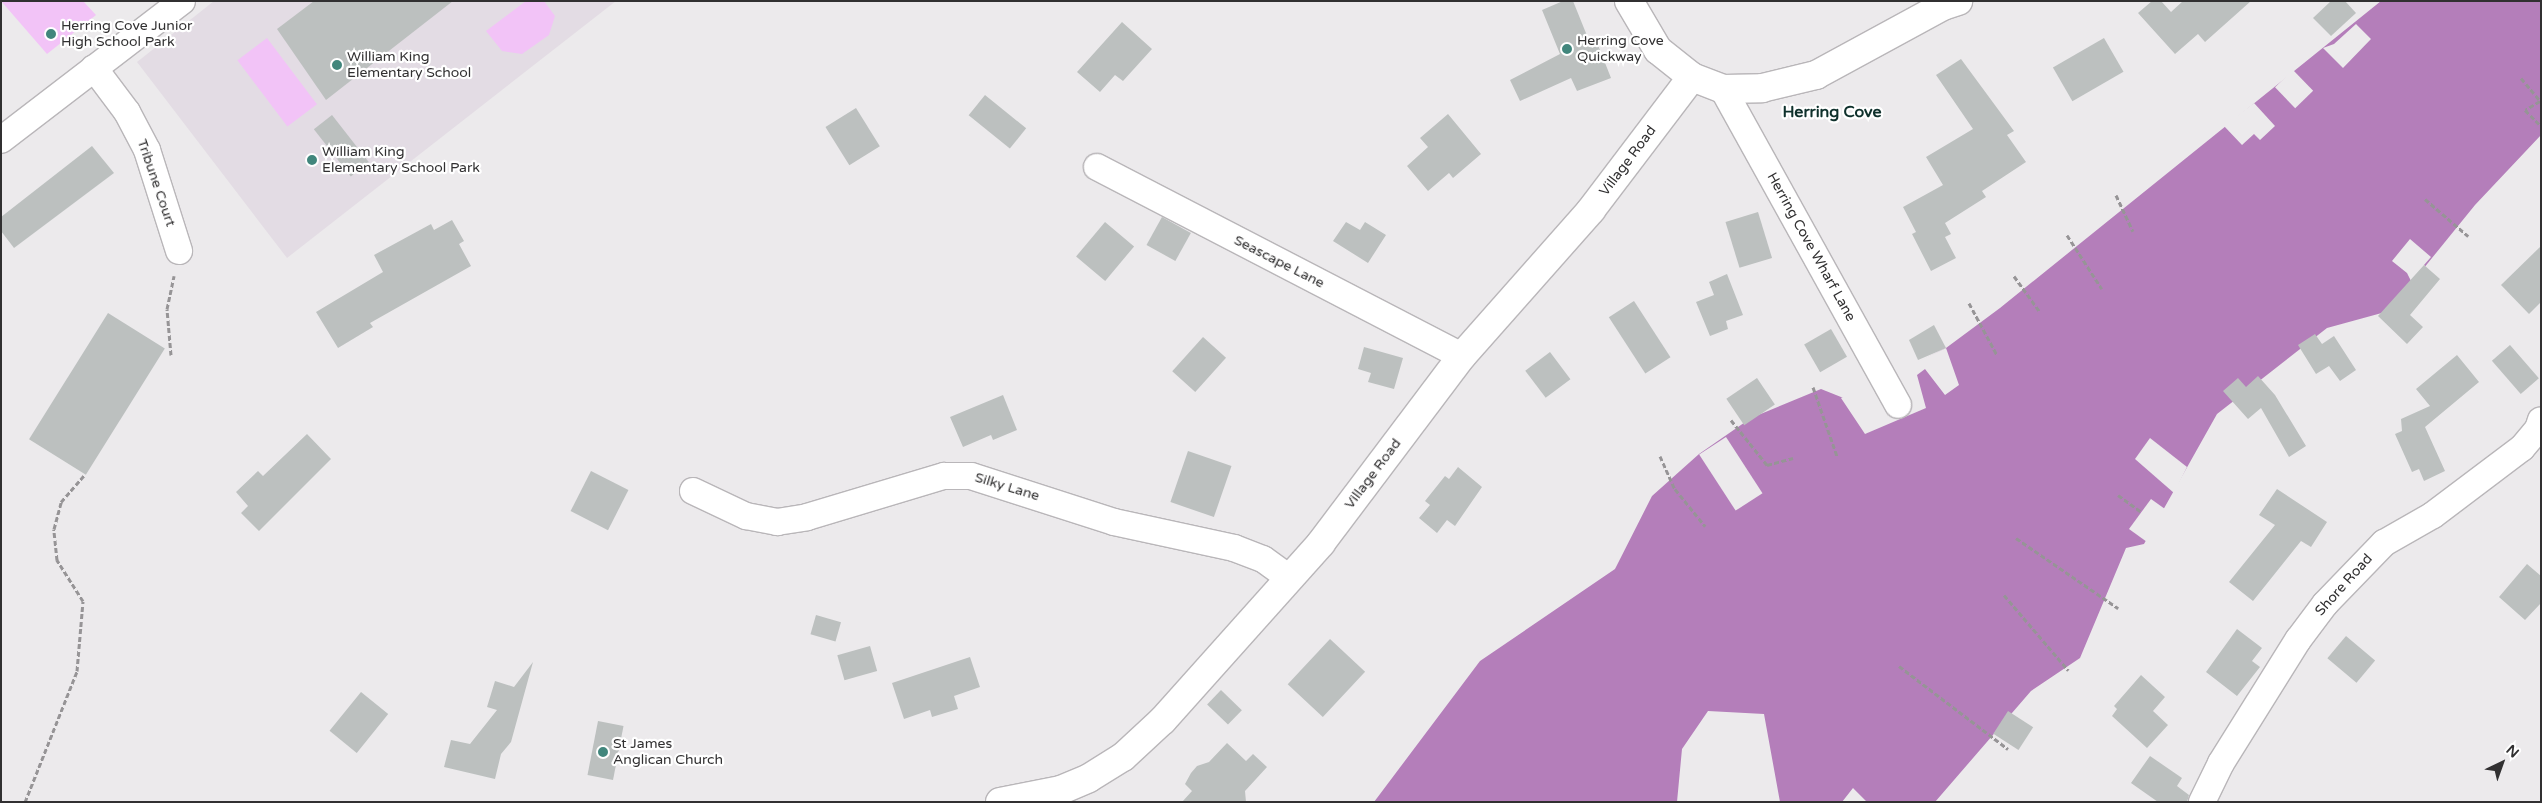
<!DOCTYPE html>
<html>
<head>
<meta charset="utf-8">
<style>
	body { margin:0 }
	#map { position:relative; width:2542px; height:803px; overflow:hidden; background:#eceaec; font-family:"Varela Round",sans-serif }
	div>[style] { position:absolute }
	.built>* { inset:0; background:#e3dce4 }
	.green>* { inset:0; background:#f2c3f7; transform-origin:0 0 }
	.water>* { inset:0; background:#b47eba }
	.pier>* { inset:0; background:#eceaec; transform-origin:0 0 }
	.building>* { inset:0; background:#bcc0bf; transform-origin:0 0 }
	.path>* { height:3px; margin-top:-1.5px; transform-origin:0; background:repeating-linear-gradient(90deg,#969496 0 5px,transparent 0 7.5px) }
	.roads { filter:drop-shadow(1px 0 #b9b6b9) drop-shadow(-1px 0 #b9b6b9) drop-shadow(0 1px #b9b6b9) drop-shadow(0 -1px #b9b6b9) }
	.street>* { height:26px; margin:-13px; padding:0 13px; transform-origin:13px; border-radius:13px; background:#fff }
	.secondary>* { height:28px; margin:-14px; padding:0 14px; transform-origin:14px; border-radius:14px; background:#fff }
	.dots>* { width:14px; height:14px; translate:-50% -50%; box-sizing:border-box; border:2px solid #fff; border-radius:50% }
	span { translate:-50% -50%; white-space:nowrap; text-align:center; line-height:1.15; -webkit-text-stroke:4.5px #fff; paint-order:stroke }
	.poi-label { font-size:14px; color:#313031 }
	.left { translate:0 -50%; text-align:left }
	.street-label { font-size:14px; color:#313031 }
	.quarter-label { font-size:16px; color:#0f312c; font-weight:700 }
	.frame { position:absolute; inset:0; border:2px solid #313031; pointer-events:none }
	.north { position:absolute; left:2477px; top:738px; width:50px; height:50px; -webkit-text-stroke:4px #fff; paint-order:stroke; rotate:42deg; font-size:14px; font-weight:700; line-height:20px; text-align:center; color:#313031 }
	.north::after { content:''; display:block; margin:auto; width:18px; height:22px; background:#313031; clip-path:polygon(50% 0,100% 100%,50% 72%,0 100%) }
</style>
</head>
<body>
<div id="map">
	<div class="built">
		<div style="clip-path:polygon(214px 1px,616px 1px,287px 258px,137px 62px)"></div>
	</div>
	<div class="green">
		<div style="clip-path:polygon(1px 1px,83px 1px,96px 15px,47px 54px)"></div>
		<div style="clip-path:polygon(526px 1px,544px 1px,555px 16px,549px 35px,522px 54px,502px 51px,486px 31px)"></div>
		<div style="left:267px;top:38px;width:83px;height:37px;rotate:53deg"></div>
	</div>
	<div class="water">
		<div style="clip-path:polygon(2381px 1px,2541px 1px,2541px 135px,2475px 205px,2389px 311px,2327px 328px,2217px 414px,2144px 544px,2126px 548px,2080px 658px,2031px 691px,1935px 802px,1867px 802px,1853px 788px,1842px 802px,1780px 802px,1764px 714px,1708px 711px,1682px 749px,1677px 802px,1374px 802px,1480px 661px,1615px 569px,1652px 496px,1699px 454px,1751px 418px,1821px 389px,1846px 399px,1946px 348px,2000px 308px)"></div>
	</div>
	<div class="pier">
		<div style="clip-path:polygon(2356px 24px,2371px 39px,2343px 68px,2323px 48px,2334px 44px)"></div>
		<div style="left:2293px;top:70px;width:29px;height:25px;rotate:46deg"></div>
		<div style="clip-path:polygon(2254px 103px,2275px 126px,2260px 140px,2254px 134px,2242px 145px,2224px 126px)"></div>
		<div style="clip-path:polygon(2410px 239px,2431px 257px,2424px 265px,2427px 268px,2413px 285px,2407px 273px,2392px 261px)"></div>
		<div style="clip-path:polygon(1946px 348px,1959px 385px,1945px 395px,1925px 369px,1917px 375px,1926px 408px,1865px 434px,1841px 398px)"></div>
		<div style="left:1726px;top:437px;width:67px;height:32px;rotate:57deg"></div>
		<div style="clip-path:polygon(2150px 438px,2187px 467px,2174px 493px,2135px 459px)"></div>
		<div style="clip-path:polygon(2151px 499px,2165px 509px,2147px 542px,2129px 529px)"></div>
	</div>
	<div class="building">
		<div style="clip-path:polygon(314px 1px,453px 1px,326px 100px,277px 29px)"></div>
		<div style="clip-path:polygon(1563px 1px,1573px 1px,1592px 48px,1598px 45px,1611px 78px,1577px 91px,1571px 78px,1520px 101px,1510px 80px,1560px 54px,1542px 10px)"></div>
		<div style="clip-path:polygon(2152px 1px,2161px 1px,2171px 12px,2183px 1px,2251px 1px,2205px 42px,2198px 34px,2175px 54px,2138px 13px)"></div>
		<div style="clip-path:polygon(2331px 1px,2345px 1px,2356px 13px,2331px 36px,2313px 18px)"></div>
		<div style="clip-path:polygon(1122px 22px,1152px 49px,1123px 81px,1115px 75px,1100px 92px,1077px 72px)"></div>
		<div style="left:2104px;top:38px;width:39px;height:59px;rotate:60deg"></div>
		<div style="clip-path:polygon(1961px 59px,2014px 131px,2007px 135px,2026px 162px,1982px 191px,1986px 197px,1945px 223px,1951px 234px,1945px 237px,1956px 258px,1931px 271px,1912px 234px,1916px 232px,1903px 207px,1943px 185px,1926px 157px,1973px 129px,1936px 75px)"></div>
		<div style="left:985px;top:95px;width:53px;height:26px;rotate:39deg"></div>
		<div style="left:856px;top:108px;width:45px;height:36px;rotate:58deg"></div>
		<div style="clip-path:polygon(1448px 114px,1481px 154px,1453px 178px,1449px 173px,1428px 191px,1407px 166px,1428px 147px,1420px 138px)"></div>
		<div style="left:332px;top:115px;width:60px;height:23px;rotate:52deg"></div>
		<div style="clip-path:polygon(92px 146px,114px 173px,14px 248px,1px 231px,1px 217px)"></div>
		<div style="left:1758px;top:212px;width:48px;height:34px;rotate:73deg"></div>
		<div style="left:1162px;top:217px;width:33px;height:32px;rotate:29deg"></div>
		<div style="clip-path:polygon(452px 220px,464px 241px,459px 244px,471px 266px,370px 323px,373px 327px,338px 348px,316px 312px,383px 272px,374px 255px,431px 224px,434px 230px)"></div>
		<div style="left:1105px;top:222px;width:38px;height:45px;rotate:40deg"></div>
		<div style="clip-path:polygon(1346px 222px,1360px 230px,1365px 222px,1386px 235px,1368px 263px,1333px 241px)"></div>
		<div style="clip-path:polygon(2541px 246px,2541px 302px,2529px 314px,2501px 285px)"></div>
		<div style="clip-path:polygon(2424px 265px,2440px 279px,2410px 315px,2423px 327px,2407px 344px,2378px 316px)"></div>
		<div style="clip-path:polygon(1727px 274px,1743px 315px,1726px 321px,1728px 329px,1710px 336px,1696px 302px,1714px 295px,1709px 282px)"></div>
		<div style="left:1634px;top:301px;width:67px;height:30px;rotate:57deg"></div>
		<div style="left:108px;top:313px;width:67px;height:149px;rotate:32deg"></div>
		<div style="clip-path:polygon(1934px 325px,1946px 348px,1918px 360px,1909px 340px)"></div>
		<div style="left:1831px;top:329px;width:32px;height:31px;rotate:60deg"></div>
		<div style="clip-path:polygon(2315px 334px,2322px 344px,2334px 336px,2356px 370px,2340px 381px,2329px 366px,2316px 374px,2298px 345px)"></div>
		<div style="left:1203px;top:337px;width:31px;height:46px;rotate:42deg"></div>
		<div style="left:2510px;top:345px;width:44px;height:24px;rotate:49deg"></div>
		<div style="clip-path:polygon(1364px 347px,1403px 358px,1394px 389px,1368px 382px,1371px 373px,1358px 369px)"></div>
		<div style="left:1550px;top:352px;width:34px;height:31px;rotate:53deg"></div>
		<div style="clip-path:polygon(2457px 355px,2479px 382px,2425px 427px,2445px 471px,2424px 481px,2419px 469px,2412px 472px,2395px 434px,2402px 431px,2401px 419px,2430px 406px,2416px 389px)"></div>
		<div style="clip-path:polygon(2258px 376px,2275px 395px,2306px 446px,2289px 457px,2261px 408px,2248px 419px,2223px 391px,2238px 378px,2246px 387px)"></div>
		<div style="left:1757px;top:378px;width:32px;height:37px;rotate:56deg"></div>
		<div style="clip-path:polygon(1003px 395px,1017px 430px,993px 440px,991px 435px,963px 447px,950px 417px)"></div>
		<div style="clip-path:polygon(307px 434px,331px 459px,259px 531px,241px 513px,248px 506px,236px 492px,258px 471px,263px 476px)"></div>
		<div style="left:1188px;top:451px;width:46px;height:54px;rotate:19deg"></div>
		<div style="clip-path:polygon(1458px 467px,1482px 487px,1455px 526px,1447px 520px,1437px 533px,1419px 518px,1430px 505px,1425px 501px,1445px 476px,1449px 479px)"></div>
		<div style="left:591px;top:471px;width:42px;height:45px;rotate:27deg"></div>
		<div style="clip-path:polygon(2277px 489px,2327px 522px,2311px 547px,2301px 541px,2253px 601px,2229px 582px,2275px 525px,2259px 515px)"></div>
		<div style="clip-path:polygon(2527px 564px,2541px 576px,2541px 603px,2525px 620px,2499px 597px)"></div>
		<div style="left:816px;top:615px;width:26px;height:20px;rotate:16deg"></div>
		<div style="clip-path:polygon(2237px 629px,2262px 648px,2252px 661px,2260px 667px,2237px 696px,2206px 672px)"></div>
		<div style="left:2346px;top:636px;width:38px;height:29px;rotate:40deg"></div>
		<div style="left:1330px;top:639px;width:48px;height:62px;rotate:43deg"></div>
		<div style="left:870px;top:646px;width:26px;height:34px;rotate:74deg"></div>
		<div style="clip-path:polygon(970px 657px,980px 687px,954px 696px,958px 709px,932px 717px,930px 710px,904px 719px,892px 683px)"></div>
		<div style="clip-path:polygon(533px 662px,511px 742px,501px 754px,495px 779px,444px 767px,451px 740px,470px 744px,497px 710px,487px 707px,495px 681px,514px 687px)"></div>
		<div style="clip-path:polygon(2141px 675px,2165px 697px,2153px 711px,2168px 725px,2147px 748px,2112px 716px,2117px 709px,2114px 706px)"></div>
		<div style="left:1221px;top:690px;width:29px;height:20px;rotate:44deg"></div>
		<div style="left:361px;top:692px;width:35px;height:50px;rotate:39deg"></div>
		<div style="left:2008px;top:711px;width:30px;height:27px;rotate:33deg"></div>
		<div style="left:598px;top:721px;width:26px;height:55px;rotate:11deg"></div>
		<div style="clip-path:polygon(1227px 743px,1246px 761px,1253px 754px,1267px 767px,1245px 791px,1246px 802px,1182px 802px,1192px 791px,1185px 784px,1191px 773px,1197px 766px,1209px 762px)"></div>
		<div style="clip-path:polygon(2150px 756px,2182px 778px,2177px 786px,2189px 795px,2187px 802px,2158px 802px,2131px 783px)"></div>
	</div>
	<div class="path">
		<div style="left:2521px;top:78px;width:30px;rotate:50deg"></div>
		<div style="left:2540px;top:101px;width:17px;rotate:149deg"></div>
		<div style="left:2525px;top:110px;width:23px;rotate:45deg"></div>
		<div style="left:2116px;top:195px;width:40px;rotate:65deg"></div>
		<div style="left:2425px;top:199px;width:57px;rotate:40.7deg"></div>
		<div style="left:2067px;top:235px;width:64px;rotate:57.1deg"></div>
		<div style="left:2014px;top:276px;width:44px;rotate:54.2deg"></div>
		<div style="left:1969px;top:303px;width:59px;rotate:61.7deg"></div>
		<div style="left:171px;top:355px;width:46px;rotate:-95deg"></div>
		<div style="left:167px;top:309px;width:34px;rotate:-78deg"></div>
		<div style="left:1813px;top:387px;width:73px;rotate:70.8deg"></div>
		<div style="left:1731px;top:420px;width:58px;rotate:51.3deg"></div>
		<div style="left:1767px;top:465px;width:27px;rotate:-15deg"></div>
		<div style="left:1660px;top:456px;width:36px;rotate:66deg"></div>
		<div style="left:1675px;top:489px;width:48px;rotate:51deg"></div>
		<div style="left:2118px;top:495px;width:29px;rotate:36deg"></div>
		<div style="left:2016px;top:538px;width:124px;rotate:34.5deg"></div>
		<div style="left:2004px;top:595px;width:99px;rotate:49.5deg"></div>
		<div style="left:1899px;top:666px;width:137px;rotate:37.3deg"></div>
		<div style="left:25px;top:802px;width:141px;rotate:-68.3deg"></div>
		<div style="left:77px;top:671px;width:70px;rotate:-85.1deg"></div>
		<div style="left:83px;top:601px;width:49px;rotate:-122.4deg"></div>
		<div style="left:57px;top:560px;width:31px;rotate:-96deg"></div>
		<div style="left:54px;top:529px;width:28px;rotate:-75deg"></div>
		<div style="left:61px;top:502px;width:35px;rotate:-49deg"></div>
	</div>
	<div class="roads">
		<div class="street">
			<div style="left:94px;top:68px;width:55px;rotate:53.1deg"></div>
			<div style="left:127px;top:112px;width:43px;rotate:62.2deg"></div>
			<div style="left:147px;top:150px;width:106px;rotate:72.4deg"></div>
			<div style="left:1723px;top:89px;width:361px;rotate:61deg"></div>
			<div style="left:1px;top:140px;width:228px;rotate:-37.5deg"></div>
			<div style="left:1097px;top:167px;width:411px;rotate:27.4deg"></div>
			<div style="left:693px;top:491px;width:59px;rotate:25.3deg"></div>
			<div style="left:746px;top:516px;width:32px;rotate:11deg"></div>
			<div style="left:777px;top:522px;width:30px;rotate:-9deg"></div>
			<div style="left:807px;top:517px;width:143px;rotate:-16.7deg"></div>
			<div style="left:944px;top:476px;width:27px"></div>
			<div style="left:971px;top:476px;width:150px;rotate:17.8deg"></div>
			<div style="left:1114px;top:522px;width:123px;rotate:12.2deg"></div>
			<div style="left:1234px;top:548px;width:31px;rotate:21deg"></div>
			<div style="left:1263px;top:559px;width:32px;rotate:36deg"></div>
			<div style="left:2202px;top:802px;width:43px;rotate:-64deg"></div>
			<div style="left:2221px;top:763px;width:145px;rotate:-58deg"></div>
			<div style="left:2298px;top:640px;width:45px;rotate:-53.1deg"></div>
			<div style="left:2325px;top:604px;width:85px;rotate:-46deg"></div>
			<div style="left:2384px;top:543px;width:56px;rotate:-29.7deg"></div>
			<div style="left:2433px;top:515px;width:111px;rotate:-37deg"></div>
			<div style="left:2522px;top:448px;width:25px;rotate:-50deg"></div>
			<div style="left:2538px;top:429px;width:9px;rotate:-72deg"></div>
		</div>
		<div class="secondary">
			<div style="left:1629px;top:1px;width:57px;rotate:59.4deg"></div>
			<div style="left:1658px;top:50px;width:43px;rotate:38.5deg"></div>
			<div style="left:1692px;top:77px;width:33px;rotate:21deg"></div>
			<div style="left:1723px;top:89px;width:39px;rotate:-1deg"></div>
			<div style="left:1762px;top:88px;width:56px;rotate:-13.5deg"></div>
			<div style="left:1816px;top:75px;width:145px;rotate:-28.5deg"></div>
			<div style="left:1943px;top:6px;width:16px;rotate:-18deg"></div>
			<div style="left:1000px;top:802px;width:62px;rotate:-11.1deg"></div>
			<div style="left:1061px;top:790px;width:30px;rotate:-23deg"></div>
			<div style="left:1089px;top:778px;width:40px;rotate:-32deg"></div>
			<div style="left:1123px;top:757px;width:54px;rotate:-42.8deg"></div>
			<div style="left:1163px;top:720px;width:237px;rotate:-48.2deg"></div>
			<div style="left:1321px;top:543px;width:234px;rotate:-53deg"></div>
			<div style="left:1462px;top:356px;width:195px;rotate:-48.5deg"></div>
			<div style="left:1591px;top:210px;width:167px;rotate:-52.8deg"></div>
		</div>
	</div>
	<div class="dots">
		<div style="left:51px;top:34px;background:#41867c"></div>
		<div style="left:1567px;top:49px;background:#41867c"></div>
		<div style="left:337px;top:65px;background:#41867c"></div>
		<div style="left:312px;top:160px;background:#41867c"></div>
		<div style="left:603px;top:752px;background:#41867c"></div>
	</div>
	<div class="poi-label">
		<span class="left" style="left:61px;top:34px">Herring Cove Junior<br>High School Park</span>
		<span class="left" style="left:1577px;top:49px">Herring Cove<br>Quickway</span>
		<span class="left" style="left:347px;top:65px">William King<br>Elementary School</span>
		<span class="left" style="left:322px;top:160px">William King<br>Elementary School Park</span>
		<span class="left" style="left:613px;top:752px">St James<br>Anglican Church</span>
	</div>
	<div class="street-label">
		<span style="left:1628px;top:161px;rotate:-53deg">Village Road</span>
		<span style="left:156px;top:183px;rotate:71deg">Tribune Court</span>
		<span style="left:1811px;top:247px;rotate:61deg">Herring Cove Wharf Lane</span>
		<span style="left:1279px;top:262px;rotate:27deg">Seascape Lane</span>
		<span style="left:1373px;top:474px;rotate:-53deg">Village Road</span>
		<span style="left:1007px;top:487px;rotate:17deg">Silky Lane</span>
		<span style="left:2344px;top:585px;rotate:-48deg">Shore Road</span>
	</div>
	<div class="quarter-label">
		<span style="left:1832px;top:112px">Herring Cove</span>
	</div>
	<div class="frame"></div>
	<div class="north">N</div>
</div>
</body>
</html>
